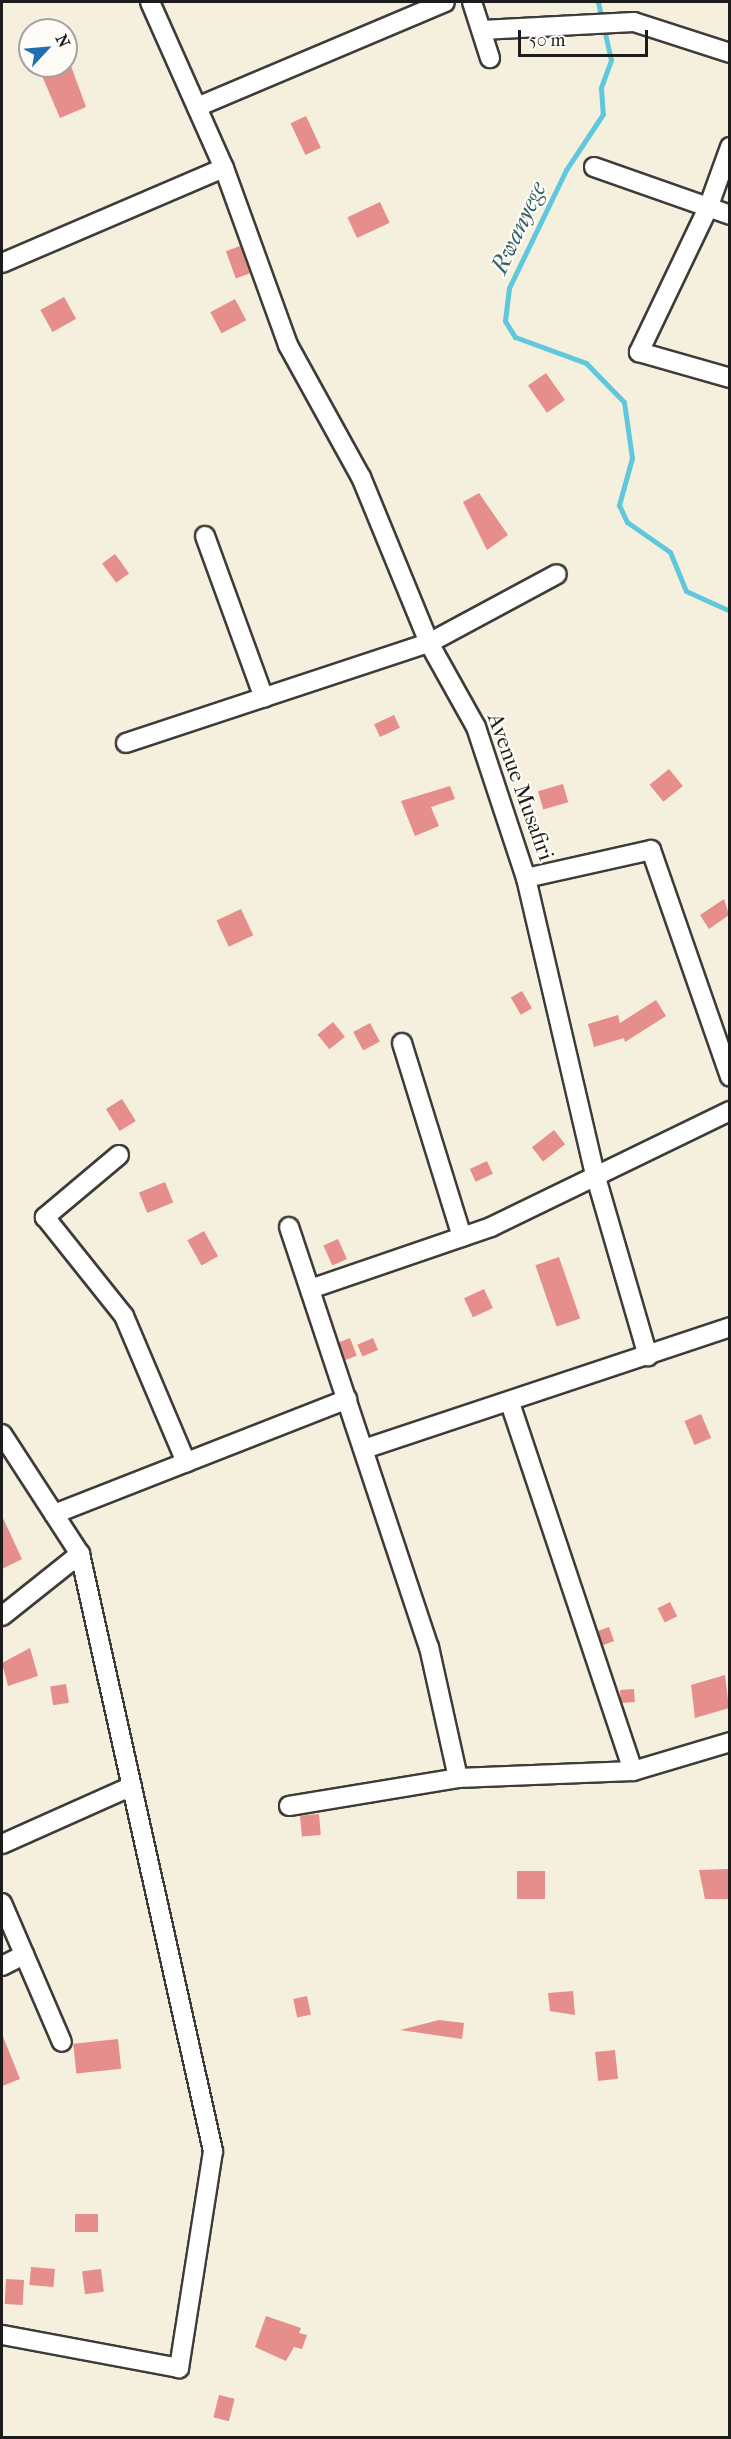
<!DOCTYPE html>
<html>
<head>
<meta charset="utf-8">
<style>
	body { margin:0 }
	#map { position:relative; width:731px; height:2439px; overflow:hidden; background:#f5efdd; font-family:"IM FELL French Canon",serif }
	div>[style] { position:absolute }
	.stream>* { height:5px; margin:-2.5px; padding:0 2.5px; transform-origin:2.5px; border-radius:2.5px; background:#60c8dc }
	.building>* { inset:0; background:#e58e8b; transform-origin:0 0 }
	.roads { filter:drop-shadow(2px 0 #3d3c39) drop-shadow(-2px 0 #3d3c39) drop-shadow(0 2px #3d3c39) drop-shadow(0 -2px #3d3c39) }
	.minor>* { height:18px; margin:-9px; padding:0 9px; transform-origin:9px; border-radius:9px; background:#fff }
	span { translate:-50% -50%; white-space:nowrap; text-align:center; line-height:1.15; -webkit-text-stroke:4.5px #fdfcf7; paint-order:stroke }
	.street-label { font-size:22px; color:#1c1c1c }
	.water-label { font-size:24px; color:#376169; font-style:italic }
	.frame { position:absolute; inset:0; border:3px solid #1c1c1c; pointer-events:none }
	.north { position:absolute; left:18px; top:18px; width:60px; height:60px; box-sizing:border-box; background:#fdfcf7; border:2px solid #a3a29f; border-radius:50%; rotate:64deg; font-size:16px; font-weight:700; line-height:24px; text-align:center; color:#1c1c1c }
	.north::after { content:''; display:block; margin:auto; width:21px; height:27px; background:#1f6fb2; clip-path:polygon(50% 0,100% 100%,50% 72%,0 100%) }
	.scale { position:absolute; left:518px; top:30px; width:130px; height:27px; box-sizing:border-box; border:3px solid #1c1c1c; border-top:0; padding-left:8px; font-size:18px; line-height:21px; white-space:nowrap; color:#1c1c1c; -webkit-text-stroke:4px #fdfcf7; paint-order:stroke }
</style>
</head>
<body>
<div id="map">
	<div class="stream">
		<div style="left:598px;top:2px;width:59px;rotate:77.4deg"></div>
		<div style="left:611px;top:60px;width:30px;rotate:110deg"></div>
		<div style="left:601px;top:88px;width:26px;rotate:86deg"></div>
		<div style="left:603px;top:114px;width:67px;rotate:123.5deg"></div>
		<div style="left:566px;top:170px;width:131px;rotate:115.8deg"></div>
		<div style="left:509px;top:288px;width:33px;rotate:97deg"></div>
		<div style="left:505px;top:321px;width:19px;rotate:58deg"></div>
		<div style="left:515px;top:337px;width:76px;rotate:20.1deg"></div>
		<div style="left:586px;top:363px;width:54px;rotate:45.7deg"></div>
		<div style="left:624px;top:402px;width:57px;rotate:81.9deg"></div>
		<div style="left:632px;top:458px;width:49px;rotate:105.5deg"></div>
		<div style="left:619px;top:505px;width:19px;rotate:65deg"></div>
		<div style="left:627px;top:522px;width:52px;rotate:34.9deg"></div>
		<div style="left:670px;top:552px;width:42px;rotate:67.7deg"></div>
		<div style="left:686px;top:591px;width:48px;rotate:24.4deg"></div>
	</div>
	<div class="building">
		<div style="clip-path:polygon(51px 66px,71px 66px,86px 107px,60px 118px,40px 71px)"></div>
		<div style="left:306px;top:116px;width:35px;height:17px;rotate:65deg"></div>
		<div style="left:380px;top:202px;width:23px;height:36px;rotate:65deg"></div>
		<div style="left:240px;top:246px;width:29px;height:15px;rotate:70deg"></div>
		<div style="left:64px;top:297px;width:25px;height:27px;rotate:61deg"></div>
		<div style="left:235px;top:299px;width:24px;height:28px;rotate:62deg"></div>
		<div style="left:546px;top:373px;width:33px;height:22px;rotate:55deg"></div>
		<div style="clip-path:polygon(479px 493px,508px 535px,487px 550px,463px 502px)"></div>
		<div style="left:115px;top:554px;width:24px;height:16px;rotate:54deg"></div>
		<div style="left:394px;top:715px;width:14px;height:22px;rotate:65deg"></div>
		<div style="left:669px;top:769px;width:22px;height:25px;rotate:51deg"></div>
		<div style="left:563px;top:784px;width:19px;height:26px;rotate:74deg"></div>
		<div style="clip-path:polygon(450px 786px,455px 799px,431px 807px,439px 826px,415px 836px,401px 801px)"></div>
		<div style="clip-path:polygon(724px 899px,729px 915px,709px 929px,700px 915px)"></div>
		<div style="left:241px;top:909px;width:29px;height:27px;rotate:65deg"></div>
		<div style="left:522px;top:991px;width:20px;height:13px;rotate:60deg"></div>
		<div style="clip-path:polygon(656px 1000px,666px 1016px,625px 1042px,624px 1038px,594px 1047px,588px 1024px,618px 1015px,620px 1023px)"></div>
		<div style="left:333px;top:1022px;width:19px;height:20px;rotate:51deg"></div>
		<div style="left:370px;top:1023px;width:21px;height:19px;rotate:62deg"></div>
		<div style="left:122px;top:1099px;width:26px;height:19px;rotate:58deg"></div>
		<div style="left:554px;top:1130px;width:18px;height:28px;rotate:52deg"></div>
		<div style="left:487px;top:1161px;width:14px;height:19px;rotate:65deg"></div>
		<div style="left:165px;top:1182px;width:22px;height:28px;rotate:68deg"></div>
		<div style="left:204px;top:1231px;width:29px;height:19px;rotate:61deg"></div>
		<div style="left:338px;top:1239px;width:22px;height:16px;rotate:66deg"></div>
		<div style="left:559px;top:1257px;width:65px;height:25px;rotate:71deg"></div>
		<div style="left:484px;top:1289px;width:21px;height:22px;rotate:65deg"></div>
		<div style="left:350px;top:1338px;width:19px;height:12px;rotate:69deg"></div>
		<div style="left:373px;top:1338px;width:13px;height:17px;rotate:67deg"></div>
		<div style="left:701px;top:1414px;width:26px;height:18px;rotate:67deg"></div>
		<div style="clip-path:polygon(2px 1516px,22px 1559px,2px 1569px)"></div>
		<div style="left:670px;top:1602px;width:16px;height:14px;rotate:63deg"></div>
		<div style="left:609px;top:1627px;width:15px;height:12px;rotate:70deg"></div>
		<div style="clip-path:polygon(30px 1648px,38px 1676px,8px 1686px,2px 1663px)"></div>
		<div style="clip-path:polygon(725px 1675px,729px 1708px,695px 1718px,691px 1685px)"></div>
		<div style="left:66px;top:1684px;width:19px;height:16px;rotate:81deg"></div>
		<div style="left:634px;top:1689px;width:13px;height:14px;rotate:86deg"></div>
		<div style="left:319px;top:1814px;width:21px;height:19px;rotate:85deg"></div>
		<div style="clip-path:polygon(728px 1869px,729px 1899px,705px 1899px,699px 1870px)"></div>
		<div style="left:517px;top:1871px;width:28px;height:28px"></div>
		<div style="clip-path:polygon(573px 1991px,575px 2015px,550px 2011px,548px 1993px)"></div>
		<div style="left:307px;top:1996px;width:19px;height:14px;rotate:78deg"></div>
		<div style="clip-path:polygon(439px 2020px,464px 2023px,462px 2039px,400px 2030px)"></div>
		<div style="clip-path:polygon(2px 2034px,20px 2079px,2px 2086px)"></div>
		<div style="left:118px;top:2039px;width:30px;height:45px;rotate:84deg"></div>
		<div style="left:615px;top:2050px;width:29px;height:20px;rotate:84deg"></div>
		<div style="left:75px;top:2214px;width:23px;height:18px"></div>
		<div style="left:31px;top:2267px;width:24px;height:18px;rotate:5deg"></div>
		<div style="left:101px;top:2269px;width:23px;height:19px;rotate:83deg"></div>
		<div style="left:6px;top:2279px;width:18px;height:25px;rotate:3deg"></div>
		<div style="clip-path:polygon(266px 2316px,301px 2328px,299px 2333px,307px 2335px,302px 2349px,294px 2347px,286px 2361px,255px 2347px)"></div>
		<div style="left:219px;top:2395px;width:16px;height:23px;rotate:14deg"></div>
	</div>
	<div class="roads">
		<div class="minor">
			<div style="left:150px;top:2px;width:182px;rotate:66deg"></div>
			<div style="left:224px;top:168px;width:188px;rotate:70.1deg"></div>
			<div style="left:288px;top:345px;width:151px;rotate:61.1deg"></div>
			<div style="left:361px;top:477px;width:179px;rotate:67.7deg"></div>
			<div style="left:429px;top:643px;width:96px;rotate:60.8deg"></div>
			<div style="left:476px;top:727px;width:159px;rotate:71.7deg"></div>
			<div style="left:526px;top:878px;width:128px;rotate:-12.6deg"></div>
			<div style="left:651px;top:850px;width:240px;rotate:70.8deg"></div>
			<div style="left:472px;top:2px;width:59px;rotate:72.2deg"></div>
			<div style="left:482px;top:30px;width:152px;rotate:-3deg"></div>
			<div style="left:634px;top:22px;width:101px;rotate:17.9deg"></div>
			<div style="left:197px;top:107px;width:269px;rotate:-22.9deg"></div>
			<div style="left:730px;top:147px;width:65px;rotate:109.8deg"></div>
			<div style="left:708px;top:208px;width:160px;rotate:115.6deg"></div>
			<div style="left:639px;top:352px;width:95px;rotate:15.9deg"></div>
			<div style="left:594px;top:167px;width:144px;rotate:19.4deg"></div>
			<div style="left:2px;top:263px;width:241px;rotate:-23.2deg"></div>
			<div style="left:205px;top:536px;width:172px;rotate:70deg"></div>
			<div style="left:126px;top:743px;width:319px;rotate:-18.3deg"></div>
			<div style="left:429px;top:643px;width:145px;rotate:-28.3deg"></div>
			<div style="left:526px;top:878px;width:304px;rotate:76.9deg"></div>
			<div style="left:595px;top:1174px;width:190px;rotate:73.8deg"></div>
			<div style="left:402px;top:1043px;width:203px;rotate:72.8deg"></div>
			<div style="left:119px;top:1155px;width:97px;rotate:140deg"></div>
			<div style="left:45px;top:1217px;width:127px;rotate:51.4deg"></div>
			<div style="left:124px;top:1316px;width:159px;rotate:67deg"></div>
			<div style="left:289px;top:1227px;width:443px;rotate:71.6deg"></div>
			<div style="left:429px;top:1647px;width:134px;rotate:77.5deg"></div>
			<div style="left:310px;top:1289px;width:191px;rotate:-18.9deg"></div>
			<div style="left:491px;top:1227px;width:266px;rotate:-25.9deg"></div>
			<div style="left:510px;top:1403px;width:388px;rotate:71.5deg"></div>
			<div style="left:2px;top:1434px;width:143px;rotate:57deg"></div>
			<div style="left:80px;top:1554px;width:612px;rotate:77.44deg"></div>
			<div style="left:213px;top:2151px;width:220px;rotate:98.9deg"></div>
			<div style="left:179px;top:2368px;width:180px;rotate:-169.4deg"></div>
			<div style="left:364px;top:1449px;width:386px;rotate:-18.4deg"></div>
			<div style="left:54px;top:1514px;width:315px;rotate:-21.4deg"></div>
			<div style="left:2px;top:1616px;width:100px;rotate:-38.5deg"></div>
			<div style="left:289px;top:1806px;width:171px;rotate:-9.4deg"></div>
			<div style="left:458px;top:1778px;width:175px;rotate:-2.3deg"></div>
			<div style="left:633px;top:1771px;width:101px;rotate:-16.6deg"></div>
			<div style="left:2px;top:1844px;width:142px;rotate:-24deg"></div>
			<div style="left:2px;top:1903px;width:151px;rotate:66.7deg"></div>
			<div style="left:2px;top:1966px;width:25px;rotate:-27deg"></div>
		</div>
	</div>
	<div class="street-label">
		<span style="left:520px;top:787px;rotate:70deg">Avenue Musafiri</span>
	</div>
	<div class="water-label">
		<span style="left:519px;top:228px;rotate:-65deg">Rwanyege</span>
	</div>
	<div class="frame"></div>
	<div class="north">N</div>
	<div class="scale">50 m</div>
</div>
</body>
</html>
